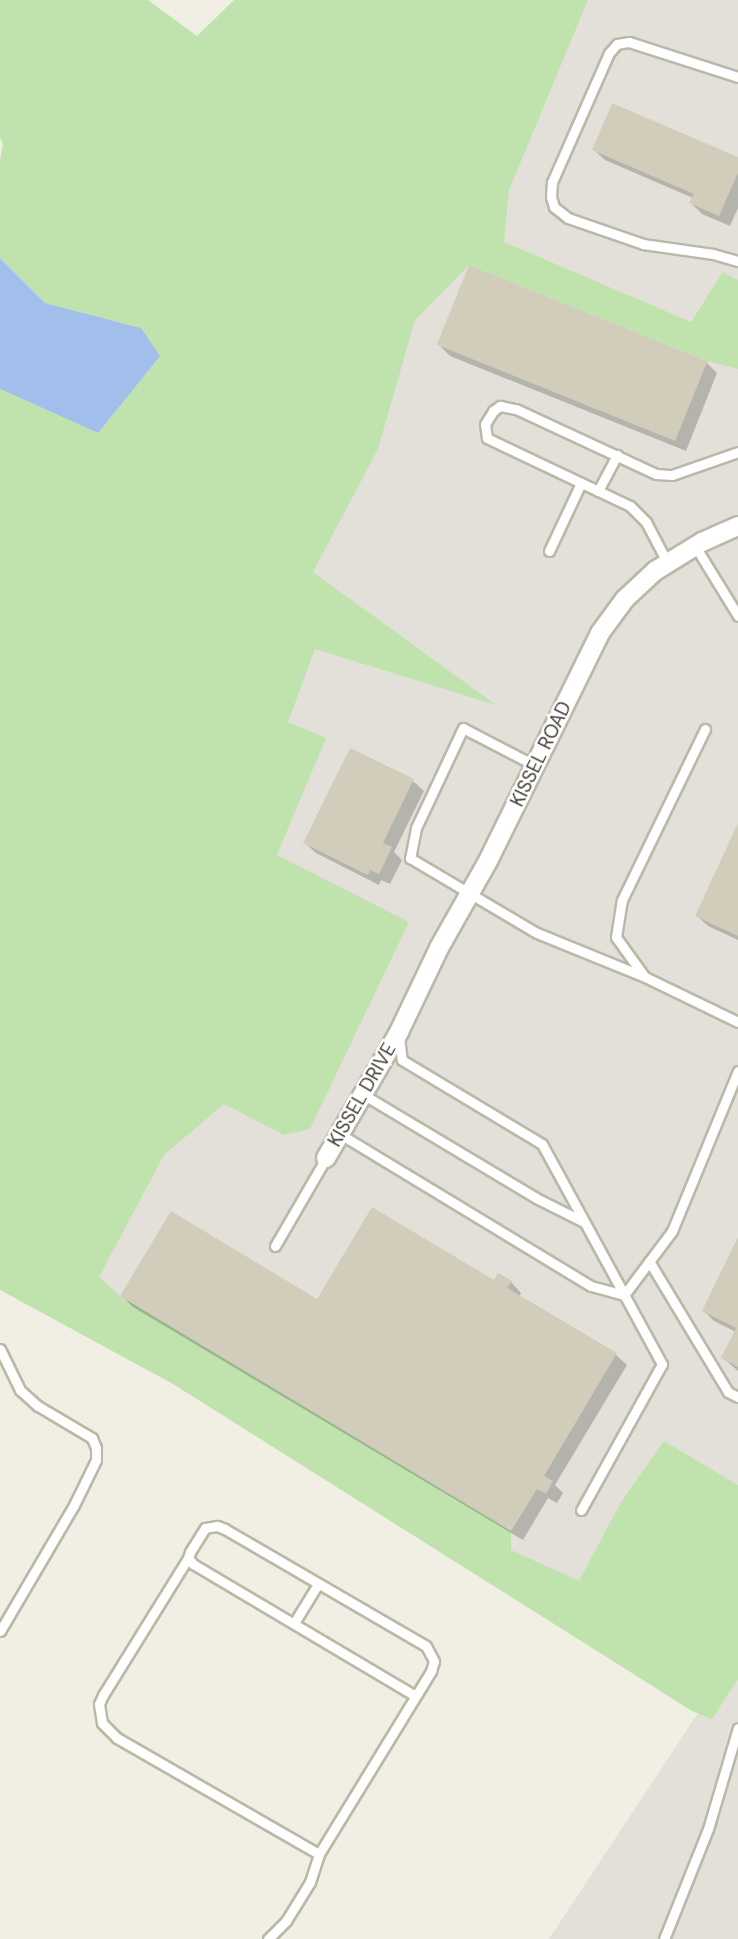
<!DOCTYPE html>
<html>
<head>
<meta charset="utf-8">
<style>
	body { margin:0 }
	#map { position:relative; width:738px; height:1939px; overflow:hidden; background:#f1efe3; font-family:"DM Sans",sans-serif }
	div>[style] { position:absolute }
	.industrial>* { inset:0; background:#e2e0d9 }
	.green>* { inset:0; background:#c0e3ae }
	.water>* { inset:0; background:#a2beeb }
	.shadow>* { inset:0; background:#0003 }
	.building>* { inset:0; background:#d1cdba; transform-origin:0 0 }
	.roads { filter:drop-shadow(2px 0 #bbb8a7) drop-shadow(-2px 0 #bbb8a7) drop-shadow(0 2px #bbb8a7) drop-shadow(0 -2px #bbb8a7) }
	.service>* { height:9px; margin:-4.5px; padding:0 4.5px; transform-origin:4.5px; border-radius:4.5px; background:#fff }
	.minor>* { height:18px; margin:-9px; padding:0 9px; transform-origin:9px; border-radius:9px; background:#fff }
	span { translate:-50% -50%; white-space:nowrap; text-align:center; line-height:1.15; -webkit-text-stroke:5px #fff; paint-order:stroke }
	.street-label { font-size:19px; color:#423f34 }
</style>
</head>
<body>
<div id="map">
	<div class="industrial">
		<div style="clip-path:polygon(498px 0,738px 0,738px 1939px,549px 1939px,702px 1707px,0 1265px)"></div>
	</div>
	<div class="green">
		<div style="clip-path:polygon(0 0,148px 0,197px 36px,234px 0,588px 0,509px 190px,504px 242px,691px 322px,723px 272px,738px 280px,738px 369px,707px 361px,469px 265px,415px 320px,378px 449px,313px 572px,496px 705px,315px 649px,288px 722px,326px 738px,277px 855px,409px 922px,310px 1129px,284px 1135px,224px 1104px,164px 1155px,99px 1277px,120px 1296px,511px 1531px,511px 1550px,579px 1581px,621px 1502px,664px 1441px,738px 1485px,738px 1679px,712px 1719px,692px 1711px,173px 1384px,0 1290px,0 389px,98px 433px,141px 328px,45px 303px,0 258px,0 160px,3px 144px,0 138px)"></div>
	</div>
	<div class="water">
		<div style="clip-path:polygon(0 258px,45px 303px,141px 328px,160px 356px,98px 433px,0 389px)"></div>
	</div>
	<div class="shadow">
		<div style="clip-path:polygon(594px 150px,738px 159px,738px 208px,730px 226px,702px 214px,691px 203px,693px 198px,605px 160px)"></div>
		<div style="clip-path:polygon(439px 345px,706px 362px,717px 373px,686px 451px,450px 356px)"></div>
		<div style="clip-path:polygon(413px 781px,424px 791px,394px 852px,402px 860px,390px 884px,381px 880px,379px 885px,316px 853px,305px 843px)"></div>
		<div style="clip-path:polygon(738px 828px,738px 940px,708px 926px,697px 916px)"></div>
		<div style="clip-path:polygon(738px 1241px,738px 1371px,723px 1358px,736px 1332px,714px 1321px,704px 1311px)"></div>
		<div style="clip-path:polygon(494px 1282px,511px 1282px,521px 1293px,519px 1297px,616px 1355px,627px 1365px,555px 1485px,563px 1493px,557px 1503px,548px 1498px,523px 1540px,133px 1307px,122px 1296px,318px 1301px)"></div>
	</div>
	<div class="building">
		<div style="clip-path:polygon(612px 103px,738px 157px,738px 173px,719px 216px,689px 203px,694px 194px,592px 150px)"></div>
		<div style="left:469px;top:265px;width:257px;height:86px;rotate:22deg"></div>
		<div style="clip-path:polygon(350px 748px,414px 779px,383px 843px,392px 847px,379px 874px,370px 870px,368px 875px,303px 843px)"></div>
		<div style="clip-path:polygon(738px 823px,738px 936px,695px 916px)"></div>
		<div style="clip-path:polygon(372px 1207px,494px 1280px,498px 1273px,512px 1281px,507px 1288px,617px 1353px,544px 1476px,553px 1481px,546px 1494px,537px 1489px,511px 1531px,120px 1296px,171px 1211px,317px 1299px)"></div>
		<div style="clip-path:polygon(738px 1237px,738px 1367px,721px 1358px,736px 1328px,702px 1311px)"></div>
	</div>
	<div class="roads">
		<div class="service">
			<div style="left:738px;top:77px;width:114px;rotate:-162.2deg"></div>
			<div style="left:629px;top:42px;width:12px;rotate:171deg"></div>
			<div style="left:617px;top:44px;width:12px;rotate:132deg"></div>
			<div style="left:609px;top:53px;width:141px;rotate:113.8deg"></div>
			<div style="left:552px;top:182px;width:15px;rotate:94deg"></div>
			<div style="left:551px;top:197px;width:10px;rotate:73deg"></div>
			<div style="left:554px;top:207px;width:18px;rotate:38deg"></div>
			<div style="left:568px;top:218px;width:79px;rotate:19.1deg"></div>
			<div style="left:643px;top:244px;width:71px;rotate:8.1deg"></div>
			<div style="left:713px;top:254px;width:26px;rotate:16deg"></div>
			<div style="left:598px;top:491px;width:41px;rotate:-62.2deg"></div>
			<div style="left:695px;top:546px;width:82px;rotate:58.4deg"></div>
			<div style="left:549px;top:551px;width:75px;rotate:-64.8deg"></div>
			<div style="left:667px;top:562px;width:45px;rotate:-117.7deg"></div>
			<div style="left:646px;top:522px;width:23px;rotate:-135deg"></div>
			<div style="left:630px;top:506px;width:158px;rotate:-154.6deg"></div>
			<div style="left:487px;top:438px;width:14px;rotate:-98deg"></div>
			<div style="left:485px;top:424px;width:15px;rotate:-58deg"></div>
			<div style="left:493px;top:411px;width:9px;rotate:-36deg"></div>
			<div style="left:500px;top:406px;width:16px;rotate:11deg"></div>
			<div style="left:516px;top:409px;width:154px;rotate:24.9deg"></div>
			<div style="left:656px;top:474px;width:16px;rotate:4deg"></div>
			<div style="left:672px;top:475px;width:70px;rotate:-19.2deg"></div>
			<div style="left:536px;top:766px;width:82px;rotate:-152.5deg"></div>
			<div style="left:463px;top:728px;width:110px;rotate:115.2deg"></div>
			<div style="left:416px;top:828px;width:31px;rotate:101deg"></div>
			<div style="left:410px;top:858px;width:147px;rotate:30.6deg"></div>
			<div style="left:537px;top:933px;width:117px;rotate:22.2deg"></div>
			<div style="left:645px;top:977px;width:103px;rotate:25.8deg"></div>
			<div style="left:644px;top:976px;width:48px;rotate:-125.7deg"></div>
			<div style="left:616px;top:937px;width:37px;rotate:-81deg"></div>
			<div style="left:622px;top:900px;width:190px;rotate:-64.1deg"></div>
			<div style="left:399px;top:1037px;width:23px;rotate:83deg"></div>
			<div style="left:402px;top:1060px;width:163px;rotate:31deg"></div>
			<div style="left:542px;top:1144px;width:251px;rotate:61.4deg"></div>
			<div style="left:662px;top:1364px;width:167px;rotate:119deg"></div>
			<div style="left:364px;top:1095px;width:200px;rotate:30.9deg"></div>
			<div style="left:536px;top:1198px;width:54px;rotate:26.6deg"></div>
			<div style="left:340px;top:1134px;width:293px;rotate:31.2deg"></div>
			<div style="left:591px;top:1286px;width:34px;rotate:15deg"></div>
			<div style="left:624px;top:1295px;width:80px;rotate:-53.1deg"></div>
			<div style="left:672px;top:1231px;width:173px;rotate:-67.6deg"></div>
			<div style="left:275px;top:1246px;width:102px;rotate:-59.9deg"></div>
			<div style="left:649px;top:1261px;width:153px;rotate:58.9deg"></div>
			<div style="left:728px;top:1392px;width:11px;rotate:27deg"></div>
			<div style="left:0;top:1349px;width:46px;rotate:64deg"></div>
			<div style="left:20px;top:1390px;width:24px;rotate:42deg"></div>
			<div style="left:38px;top:1406px;width:63px;rotate:30.7deg"></div>
			<div style="left:92px;top:1438px;width:11px;rotate:68deg"></div>
			<div style="left:96px;top:1448px;width:12px;rotate:90deg"></div>
			<div style="left:96px;top:1460px;width:50px;rotate:116.1deg"></div>
			<div style="left:74px;top:1505px;width:146px;rotate:120.4deg"></div>
			<div style="left:188px;top:1558px;width:161px;rotate:121.8deg"></div>
			<div style="left:103px;top:1695px;width:10px;rotate:114deg"></div>
			<div style="left:99px;top:1704px;width:19px;rotate:81deg"></div>
			<div style="left:102px;top:1723px;width:21px;rotate:45deg"></div>
			<div style="left:117px;top:1738px;width:233px;rotate:29.9deg"></div>
			<div style="left:294px;top:1623px;width:46px;rotate:-58.4deg"></div>
			<div style="left:268px;top:1939px;width:25px;rotate:-45deg"></div>
			<div style="left:286px;top:1921px;width:46px;rotate:-58.4deg"></div>
			<div style="left:310px;top:1882px;width:29px;rotate:-72deg"></div>
			<div style="left:319px;top:1854px;width:215px;rotate:-58.5deg"></div>
			<div style="left:431px;top:1671px;width:10px;rotate:-73deg"></div>
			<div style="left:434px;top:1661px;width:17px;rotate:-118deg"></div>
			<div style="left:426px;top:1646px;width:233px;rotate:-149.8deg"></div>
			<div style="left:225px;top:1529px;width:9px;rotate:-159deg"></div>
			<div style="left:217px;top:1526px;width:12px;rotate:171deg"></div>
			<div style="left:205px;top:1528px;width:28px;rotate:122deg"></div>
			<div style="left:190px;top:1552px;width:6px;rotate:108deg"></div>
			<div style="left:188px;top:1558px;width:8px;rotate:50deg"></div>
			<div style="left:193px;top:1564px;width:258px;rotate:30.7deg"></div>
			<div style="left:664px;top:1939px;width:118px;rotate:-68.2deg"></div>
			<div style="left:708px;top:1829px;width:105px;rotate:-73.5deg"></div>
		</div>
		<div class="minor">
			<div style="left:326px;top:1158px;width:146px;rotate:-59.9deg"></div>
			<div style="left:399px;top:1032px;width:93px;rotate:-64.5deg"></div>
			<div style="left:439px;top:948px;width:100px;rotate:-60.6deg"></div>
			<div style="left:488px;top:861px;width:254px;rotate:-63.8deg"></div>
			<div style="left:600px;top:633px;width:42px;rotate:-53.7deg"></div>
			<div style="left:625px;top:599px;width:41px;rotate:-43deg"></div>
			<div style="left:655px;top:571px;width:55px;rotate:-31.7deg"></div>
			<div style="left:702px;top:542px;width:39px;rotate:-24deg"></div>
		</div>
	</div>
	<div class="street-label">
		<span style="left:541px;top:754px;rotate:-64deg">KISSEL ROAD</span>
		<span style="left:362px;top:1095px;rotate:-60deg">KISSEL DRIVE</span>
	</div>
</div>
</body>
</html>
